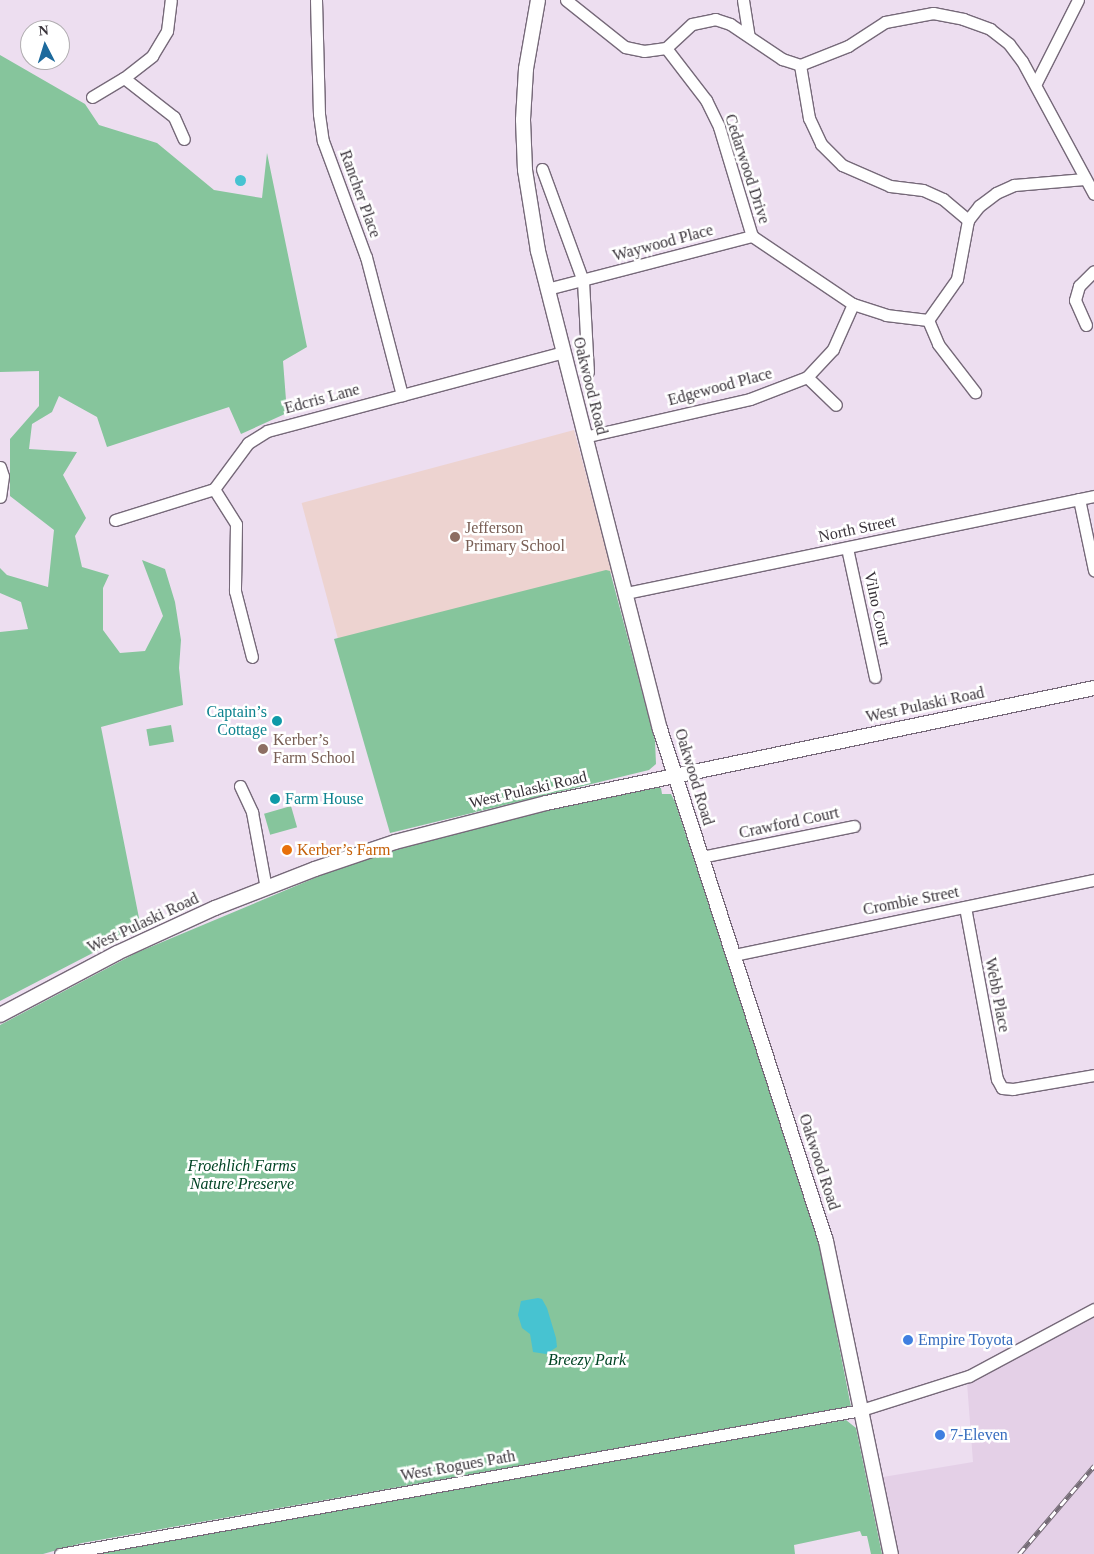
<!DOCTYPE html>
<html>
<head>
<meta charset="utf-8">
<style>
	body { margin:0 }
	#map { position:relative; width:1094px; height:1554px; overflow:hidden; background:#eddef0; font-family:Georgia,serif }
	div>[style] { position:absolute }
	.built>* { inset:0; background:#e4d0e7 }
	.education>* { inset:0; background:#edd3d0; transform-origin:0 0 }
	.green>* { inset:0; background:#86c59c; transform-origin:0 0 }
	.water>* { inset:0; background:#47c3d1 }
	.round { border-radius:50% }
	.roads { filter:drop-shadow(1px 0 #766979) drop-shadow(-1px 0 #766979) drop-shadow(0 1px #766979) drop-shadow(0 -1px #766979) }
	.minor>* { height:11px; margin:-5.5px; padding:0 5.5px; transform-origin:5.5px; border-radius:5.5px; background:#fff }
	.major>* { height:14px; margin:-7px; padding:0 7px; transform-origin:7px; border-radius:7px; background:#fff }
	.rail>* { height:4.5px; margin-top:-2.25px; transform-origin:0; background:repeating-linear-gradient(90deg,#fff 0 8px,#756c76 0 16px); box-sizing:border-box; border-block:1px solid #756c76 }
	.dots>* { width:14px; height:14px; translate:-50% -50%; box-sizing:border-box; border:2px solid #fff; border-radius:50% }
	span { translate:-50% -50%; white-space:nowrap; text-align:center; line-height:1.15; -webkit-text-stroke:5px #fff; paint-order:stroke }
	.street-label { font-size:16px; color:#39333a }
	.education-label { font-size:16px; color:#785e54 }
	.left { translate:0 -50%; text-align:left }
	.culture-label { font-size:16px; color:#0d838f }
	.right { translate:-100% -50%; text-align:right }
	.food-label { font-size:16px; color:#c56008 }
	.park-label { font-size:16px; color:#014424; font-style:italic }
	.shop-label { font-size:16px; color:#366cbe }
	.north { position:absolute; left:20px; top:20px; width:50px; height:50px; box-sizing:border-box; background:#fff; border:1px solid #b0adb0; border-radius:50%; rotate:355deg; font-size:14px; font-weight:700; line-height:20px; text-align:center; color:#39333a }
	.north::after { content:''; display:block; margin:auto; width:18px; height:22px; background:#1d6a9d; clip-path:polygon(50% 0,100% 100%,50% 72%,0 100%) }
</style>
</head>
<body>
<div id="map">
	<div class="built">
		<div style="clip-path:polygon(1094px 1314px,1094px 1554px,899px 1554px,883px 1477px,973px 1462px,967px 1383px)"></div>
	</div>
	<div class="education">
		<div style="left:574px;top:430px;width:147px;height:282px;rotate:75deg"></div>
	</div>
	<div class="green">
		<div style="clip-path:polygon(0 55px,85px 104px,99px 125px,157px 143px,214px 190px,262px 198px,267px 153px,307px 347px,283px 361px,287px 413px,241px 434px,229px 407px,107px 447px,97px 417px,59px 396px,52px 412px,32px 424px,29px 449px,77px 452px,63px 475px,86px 518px,75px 536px,82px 567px,109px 575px,103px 588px,103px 630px,120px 653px,145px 651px,163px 616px,142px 560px,165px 569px,175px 602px,181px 640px,179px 668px,183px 705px,101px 727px,141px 928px,0 1001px,0 632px,28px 629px,21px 602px,0 593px,0 568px,7px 575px,48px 587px,54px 530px,10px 496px,10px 439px,39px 406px,39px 371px,0 372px)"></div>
		<div style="clip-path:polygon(606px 570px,610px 571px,655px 741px,656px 764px,649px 770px,390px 833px,334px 639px)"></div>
		<div style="left:171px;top:725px;width:17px;height:25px;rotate:80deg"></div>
		<div style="clip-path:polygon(656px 788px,661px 788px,662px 794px,671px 794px,675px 802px,819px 1243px,851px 1407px,82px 1543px,43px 1554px,0 1554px,0 1025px,136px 953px,329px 872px,414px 844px,525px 815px)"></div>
		<div style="left:291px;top:806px;width:22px;height:28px;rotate:74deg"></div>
		<div style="clip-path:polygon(846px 1420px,856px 1428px,882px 1554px,871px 1554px,867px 1536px,862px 1536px,860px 1531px,794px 1545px,795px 1554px,85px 1554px)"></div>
	</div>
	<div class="water">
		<div class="round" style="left:234.5px;top:174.5px;width:11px;height:11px"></div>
		<div style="clip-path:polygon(538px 1298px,542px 1299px,547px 1308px,556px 1338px,557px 1347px,546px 1354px,533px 1352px,530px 1334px,522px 1328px,518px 1315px,521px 1301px)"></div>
	</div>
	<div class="roads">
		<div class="minor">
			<div style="left:316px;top:0;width:114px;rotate:88.5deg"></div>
			<div style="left:319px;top:114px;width:27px;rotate:82deg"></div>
			<div style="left:323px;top:141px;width:124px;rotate:69.7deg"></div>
			<div style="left:366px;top:257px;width:143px;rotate:75.4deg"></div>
			<div style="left:566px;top:0;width:75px;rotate:38.5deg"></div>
			<div style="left:625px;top:47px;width:19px;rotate:12deg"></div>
			<div style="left:644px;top:51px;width:22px;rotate:-8deg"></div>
			<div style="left:666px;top:48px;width:35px;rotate:-43deg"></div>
			<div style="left:692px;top:24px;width:24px;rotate:-12deg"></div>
			<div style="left:715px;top:19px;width:16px;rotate:18deg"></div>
			<div style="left:730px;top:24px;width:63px;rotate:33.9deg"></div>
			<div style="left:782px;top:59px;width:19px;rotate:18deg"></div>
			<div style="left:800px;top:65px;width:52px;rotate:-21.6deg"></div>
			<div style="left:848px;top:46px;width:44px;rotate:-33deg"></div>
			<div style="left:885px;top:22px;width:49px;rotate:-10.6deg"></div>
			<div style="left:933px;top:13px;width:31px;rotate:11deg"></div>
			<div style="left:963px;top:19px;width:29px;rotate:20deg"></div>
			<div style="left:990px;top:29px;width:24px;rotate:38deg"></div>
			<div style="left:1009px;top:44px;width:21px;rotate:53deg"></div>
			<div style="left:1022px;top:61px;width:151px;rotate:61.6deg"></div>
			<div style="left:743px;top:0;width:36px;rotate:81deg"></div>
			<div style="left:666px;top:48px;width:66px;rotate:52.4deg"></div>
			<div style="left:706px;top:100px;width:30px;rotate:64deg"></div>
			<div style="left:719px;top:127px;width:114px;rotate:73.2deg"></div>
			<div style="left:752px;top:236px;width:122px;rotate:34deg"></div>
			<div style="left:853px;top:304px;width:35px;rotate:18deg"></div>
			<div style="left:886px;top:315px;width:42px;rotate:6.8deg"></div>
			<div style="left:800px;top:65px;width:54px;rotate:80.4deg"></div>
			<div style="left:809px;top:118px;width:29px;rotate:65deg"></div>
			<div style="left:821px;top:144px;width:30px;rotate:45deg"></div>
			<div style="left:842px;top:165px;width:52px;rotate:23.6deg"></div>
			<div style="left:890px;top:186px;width:33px;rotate:7deg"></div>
			<div style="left:923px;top:190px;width:22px;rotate:24deg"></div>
			<div style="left:943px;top:199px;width:33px;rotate:40deg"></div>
			<div style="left:124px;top:78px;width:63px;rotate:38deg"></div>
			<div style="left:174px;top:117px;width:24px;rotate:66deg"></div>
			<div style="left:1036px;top:83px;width:93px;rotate:-63.2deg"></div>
			<div style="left:92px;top:97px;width:37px;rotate:-31deg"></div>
			<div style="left:124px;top:78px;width:36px;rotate:-38deg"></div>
			<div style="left:152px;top:56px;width:29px;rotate:-59deg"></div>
			<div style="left:167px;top:31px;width:31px;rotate:-83deg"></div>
			<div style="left:542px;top:169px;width:119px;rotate:69.9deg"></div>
			<div style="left:583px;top:281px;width:91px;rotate:86.9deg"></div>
			<div style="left:547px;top:289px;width:212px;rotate:-14.5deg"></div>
			<div style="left:928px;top:320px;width:50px;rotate:-54.7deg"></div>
			<div style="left:957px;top:279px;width:60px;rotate:-79.4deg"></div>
			<div style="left:968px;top:220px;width:18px;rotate:-52deg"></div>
			<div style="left:979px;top:206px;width:21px;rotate:-37deg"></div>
			<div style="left:996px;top:193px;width:20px;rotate:-24deg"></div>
			<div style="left:1014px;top:185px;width:71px;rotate:-4.8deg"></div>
			<div style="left:928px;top:320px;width:26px;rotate:67deg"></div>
			<div style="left:938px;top:344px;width:61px;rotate:52.4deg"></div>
			<div style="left:1086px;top:325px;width:27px;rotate:-114deg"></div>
			<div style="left:1075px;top:300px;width:15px;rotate:-74deg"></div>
			<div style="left:1079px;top:286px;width:21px;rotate:-45deg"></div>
			<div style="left:807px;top:377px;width:40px;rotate:44deg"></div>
			<div style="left:584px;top:437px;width:170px;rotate:-12.9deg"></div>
			<div style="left:750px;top:399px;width:61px;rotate:-21.1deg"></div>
			<div style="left:807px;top:377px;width:38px;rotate:-47deg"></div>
			<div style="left:833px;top:349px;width:49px;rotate:-66deg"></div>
			<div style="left:0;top:467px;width:9px;rotate:72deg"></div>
			<div style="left:3px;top:476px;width:21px;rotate:98deg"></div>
			<div style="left:214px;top:489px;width:41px;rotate:57.8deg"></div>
			<div style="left:236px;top:524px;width:67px;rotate:90.9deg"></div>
			<div style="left:235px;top:591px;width:68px;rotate:75.6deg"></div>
			<div style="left:1079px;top:499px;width:73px;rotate:78.1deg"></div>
			<div style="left:115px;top:520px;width:104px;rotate:-17.4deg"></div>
			<div style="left:214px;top:489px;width:57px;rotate:-53.5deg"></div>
			<div style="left:248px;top:443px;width:22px;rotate:-32deg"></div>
			<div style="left:267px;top:431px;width:306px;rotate:-14.9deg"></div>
			<div style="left:847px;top:548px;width:132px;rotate:77.8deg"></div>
			<div style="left:626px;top:593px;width:478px;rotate:-11.7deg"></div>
			<div style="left:240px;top:786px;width:29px;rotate:65deg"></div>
			<div style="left:252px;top:812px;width:77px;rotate:79.6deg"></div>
			<div style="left:701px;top:857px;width:156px;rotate:-11.5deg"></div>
			<div style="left:965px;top:907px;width:175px;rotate:79.5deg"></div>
			<div style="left:997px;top:1079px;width:10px;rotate:61deg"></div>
			<div style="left:1002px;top:1088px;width:11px;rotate:5deg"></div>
			<div style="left:1013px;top:1089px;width:82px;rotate:-9.8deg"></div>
			<div style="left:734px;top:955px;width:368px;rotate:-11.8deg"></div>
			<div style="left:60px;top:1554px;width:814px;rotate:-10.19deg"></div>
			<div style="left:861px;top:1410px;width:113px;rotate:-17.5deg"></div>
			<div style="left:969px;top:1376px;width:142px;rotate:-28.2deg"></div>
		</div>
		<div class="major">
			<div style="left:538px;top:0;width:70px;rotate:99.9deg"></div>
			<div style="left:526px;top:69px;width:51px;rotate:93.4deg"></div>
			<div style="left:523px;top:120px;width:50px;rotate:87.7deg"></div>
			<div style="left:525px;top:170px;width:82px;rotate:80.9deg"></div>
			<div style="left:538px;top:251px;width:493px;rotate:75.7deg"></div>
			<div style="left:660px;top:729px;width:538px;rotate:72.04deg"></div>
			<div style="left:826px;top:1241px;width:320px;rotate:78.3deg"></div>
			<div style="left:0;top:1015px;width:132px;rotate:-27.9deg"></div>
			<div style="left:117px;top:953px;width:108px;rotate:-24.7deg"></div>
			<div style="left:215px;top:908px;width:107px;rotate:-21.3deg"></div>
			<div style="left:315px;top:869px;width:84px;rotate:-18.6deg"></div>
			<div style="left:395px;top:842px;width:156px;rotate:-14.5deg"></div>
			<div style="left:546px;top:803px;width:560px;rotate:-11.85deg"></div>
		</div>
	</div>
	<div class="rail">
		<div style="left:1019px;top:1554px;width:116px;rotate:-49.6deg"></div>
	</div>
	<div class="dots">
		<div style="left:455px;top:537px;background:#8d6e63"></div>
		<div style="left:277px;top:721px;background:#0f9aa8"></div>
		<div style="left:263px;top:749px;background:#8d6e63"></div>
		<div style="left:275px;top:799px;background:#0f9aa8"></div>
		<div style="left:287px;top:850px;background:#e8710a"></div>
		<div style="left:908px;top:1340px;background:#3f7fe0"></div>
		<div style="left:940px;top:1435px;background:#3f7fe0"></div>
	</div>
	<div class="street-label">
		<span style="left:747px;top:169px;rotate:72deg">Cedarwood Drive</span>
		<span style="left:360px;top:194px;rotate:70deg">Rancher Place</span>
		<span style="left:663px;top:243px;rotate:-15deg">Waywood Place</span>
		<span style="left:590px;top:386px;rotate:76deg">Oakwood Road</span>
		<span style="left:720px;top:387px;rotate:-15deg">Edgewood Place</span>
		<span style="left:322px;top:399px;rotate:-15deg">Edcris Lane</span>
		<span style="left:857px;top:529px;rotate:-12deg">North Street</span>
		<span style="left:877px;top:609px;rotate:78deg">Vilno Court</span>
		<span style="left:925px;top:705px;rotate:-12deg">West Pulaski Road</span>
		<span style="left:694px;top:777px;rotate:73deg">Oakwood Road</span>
		<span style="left:528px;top:790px;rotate:-13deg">West Pulaski Road</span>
		<span style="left:789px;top:823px;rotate:-12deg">Crawford Court</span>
		<span style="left:911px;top:901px;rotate:-11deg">Crombie Street</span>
		<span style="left:143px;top:923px;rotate:-25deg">West Pulaski Road</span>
		<span style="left:997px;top:995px;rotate:79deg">Webb Place</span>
		<span style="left:819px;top:1162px;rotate:72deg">Oakwood Road</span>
		<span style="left:458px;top:1466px;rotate:-10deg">West Rogues Path</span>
	</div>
	<div class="education-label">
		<span class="left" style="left:465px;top:537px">Jefferson<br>Primary School</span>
		<span class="left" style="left:273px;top:749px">Kerber’s<br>Farm School</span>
	</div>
	<div class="culture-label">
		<span class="right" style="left:267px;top:721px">Captain’s<br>Cottage</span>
		<span class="left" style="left:285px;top:799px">Farm House</span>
	</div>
	<div class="food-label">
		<span class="left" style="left:297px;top:850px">Kerber’s Farm</span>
	</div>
	<div class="park-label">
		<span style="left:242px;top:1175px">Froehlich Farms<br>Nature Preserve</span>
		<span style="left:587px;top:1360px">Breezy Park</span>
	</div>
	<div class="shop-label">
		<span class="left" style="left:918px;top:1340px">Empire Toyota</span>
		<span class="left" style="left:950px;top:1435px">7-Eleven</span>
	</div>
	<div class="north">N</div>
</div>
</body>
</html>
